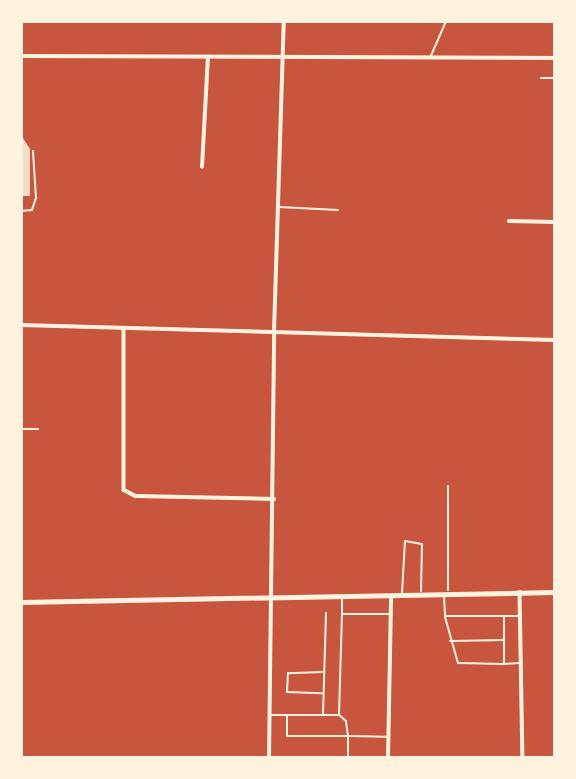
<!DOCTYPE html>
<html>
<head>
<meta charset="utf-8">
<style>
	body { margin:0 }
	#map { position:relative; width:576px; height:779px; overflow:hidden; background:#c8553d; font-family:"IBM Plex Sans",sans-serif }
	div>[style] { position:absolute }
	.building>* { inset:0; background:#f7dbc8 }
	.path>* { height:2px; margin:-1px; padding:0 1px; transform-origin:1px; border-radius:1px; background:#fff3e0 }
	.service>* { height:2px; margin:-1px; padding:0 1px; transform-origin:1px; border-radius:1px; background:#fff3e0 }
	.minor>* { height:3.5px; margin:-1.75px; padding:0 1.75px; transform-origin:1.75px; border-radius:1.75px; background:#fff3e0 }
	.tertiary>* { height:5px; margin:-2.5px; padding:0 2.5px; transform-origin:2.5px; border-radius:2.5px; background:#fff3e0 }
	span { translate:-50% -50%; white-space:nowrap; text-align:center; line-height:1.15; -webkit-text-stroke:5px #fff3e0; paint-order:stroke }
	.frame { position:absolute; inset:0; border:23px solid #fff3e0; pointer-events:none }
</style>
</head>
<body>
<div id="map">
	<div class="building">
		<div style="clip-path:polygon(21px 135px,30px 149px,30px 196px,21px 196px)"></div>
	</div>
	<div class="path">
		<div style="left:541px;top:78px;width:14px"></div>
	</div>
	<div class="service">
		<div style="left:430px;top:58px;width:40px;rotate:-66.6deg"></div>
		<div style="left:279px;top:207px;width:59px;rotate:2.9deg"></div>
		<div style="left:21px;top:211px;width:11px;rotate:-5deg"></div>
		<div style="left:32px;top:210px;width:13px;rotate:-72deg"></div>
		<div style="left:36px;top:198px;width:47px;rotate:-93.7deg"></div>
		<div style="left:21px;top:429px;width:17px"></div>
		<div style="left:448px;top:590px;width:104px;rotate:-90deg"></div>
		<div style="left:402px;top:594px;width:53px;rotate:-86.8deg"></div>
		<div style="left:405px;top:541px;width:17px;rotate:10deg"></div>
		<div style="left:422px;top:544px;width:47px;rotate:91.2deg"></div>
		<div style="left:444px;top:596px;width:20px;rotate:87deg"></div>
		<div style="left:445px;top:616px;width:75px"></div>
		<div style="left:342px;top:598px;width:15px;rotate:90deg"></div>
		<div style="left:445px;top:617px;width:48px;rotate:74.2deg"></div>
		<div style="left:458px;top:663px;width:46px;rotate:1.2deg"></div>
		<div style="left:504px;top:618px;width:46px;rotate:90deg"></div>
		<div style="left:504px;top:664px;width:15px;rotate:-4deg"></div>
		<div style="left:450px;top:641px;width:54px;rotate:-1.1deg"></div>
		<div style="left:322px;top:672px;width:34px;rotate:178deg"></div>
		<div style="left:288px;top:673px;width:19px;rotate:93deg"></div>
		<div style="left:287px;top:692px;width:35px;rotate:2deg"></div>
		<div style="left:323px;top:714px;width:101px;rotate:-88.3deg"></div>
		<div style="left:339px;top:714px;width:100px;rotate:-88.3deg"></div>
		<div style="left:342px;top:614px;width:48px"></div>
		<div style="left:271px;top:715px;width:15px"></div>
		<div style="left:348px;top:758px;width:22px;rotate:-90deg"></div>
		<div style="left:348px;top:736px;width:15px;rotate:-98deg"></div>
		<div style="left:346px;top:721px;width:9px;rotate:-139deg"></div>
		<div style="left:339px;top:715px;width:52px;rotate:180deg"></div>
		<div style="left:287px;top:715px;width:21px;rotate:90deg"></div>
		<div style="left:287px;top:736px;width:61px"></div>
		<div style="left:348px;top:736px;width:39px;rotate:1deg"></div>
	</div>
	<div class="minor">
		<div style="left:21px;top:56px;width:534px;rotate:0.21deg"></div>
		<div style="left:202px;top:167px;width:110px;rotate:-86.9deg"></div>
		<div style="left:509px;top:221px;width:46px;rotate:1.2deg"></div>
		<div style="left:21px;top:325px;width:534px;rotate:1.61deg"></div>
		<div style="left:124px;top:328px;width:162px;rotate:90deg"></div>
		<div style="left:124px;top:490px;width:13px;rotate:27deg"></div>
		<div style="left:136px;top:496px;width:138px;rotate:1.2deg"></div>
		<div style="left:520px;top:592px;width:166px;rotate:89deg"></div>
		<div style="left:269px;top:758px;width:426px;rotate:-89.3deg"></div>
		<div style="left:274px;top:332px;width:311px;rotate:-88.2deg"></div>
		<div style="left:388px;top:758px;width:161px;rotate:-88.9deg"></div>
	</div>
	<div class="tertiary">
		<div style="left:21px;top:602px;width:534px;rotate:-1.07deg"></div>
	</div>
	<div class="frame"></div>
</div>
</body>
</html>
